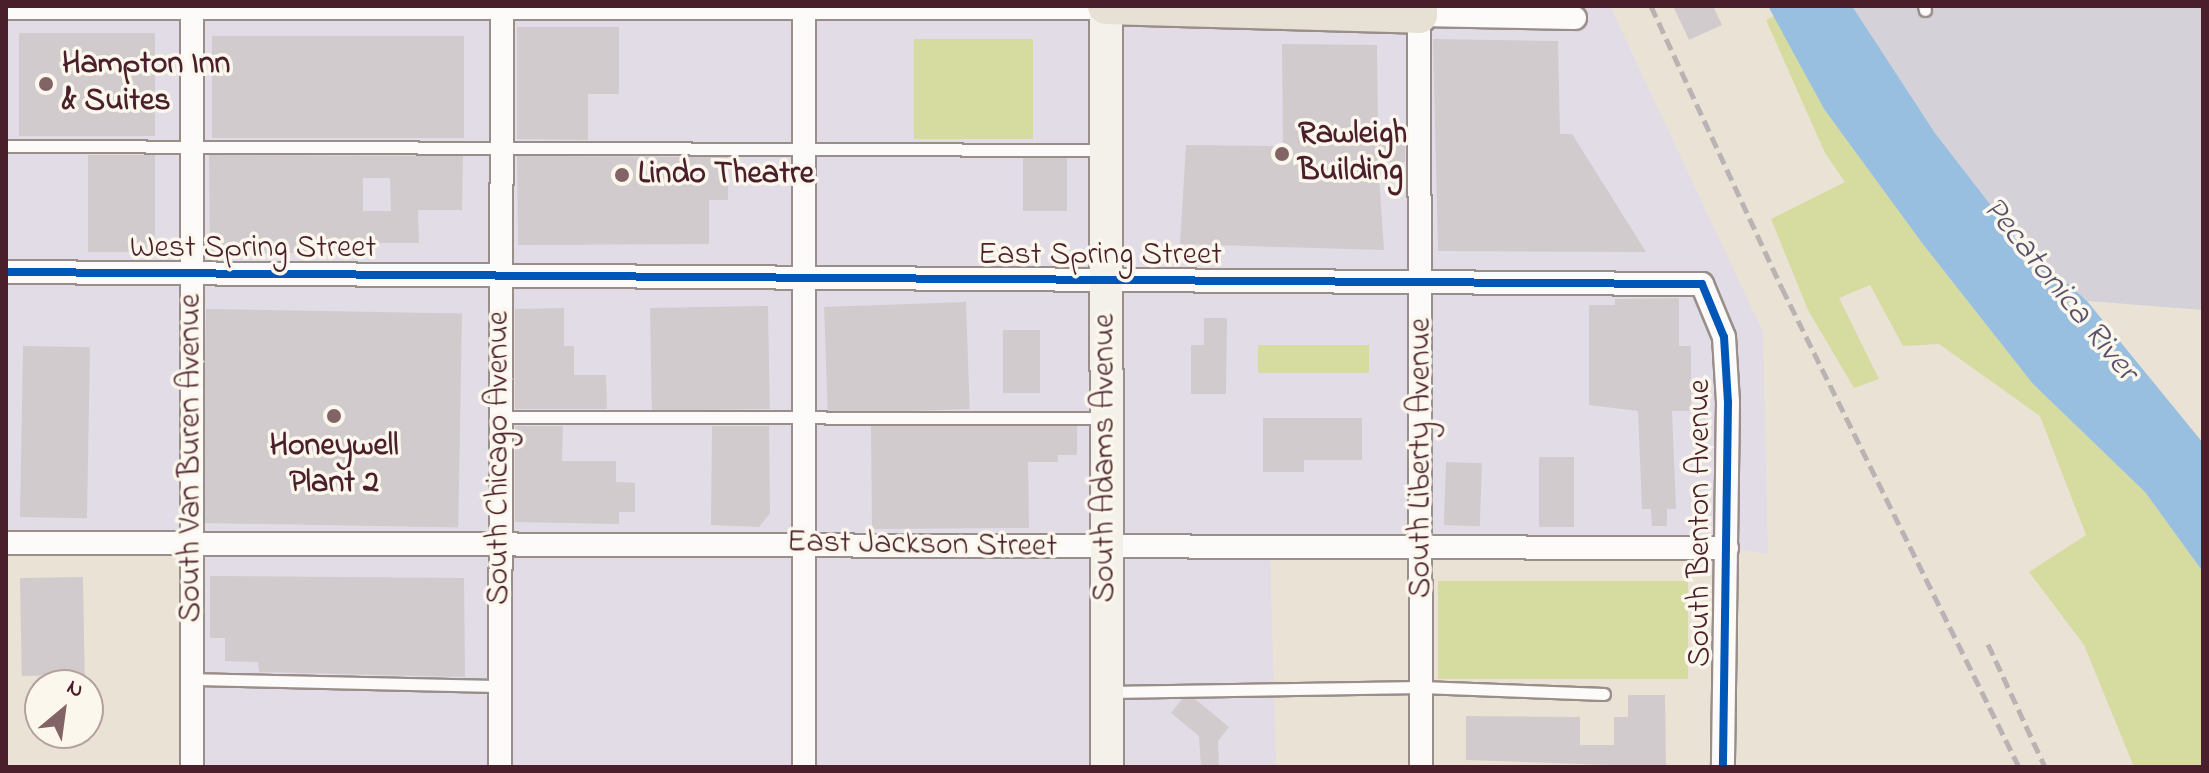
<!DOCTYPE html>
<html>
<head>
<meta charset="utf-8">
<style>
	body { margin:0 }
	#map { position:relative; width:2209px; height:773px; overflow:hidden; background:#eae3d5; font-family:"Indie Flower",sans-serif }
	div>[style] { position:absolute }
	.built>* { inset:0; background:#e2dce7 }
	.industrial>* { inset:0; background:#d4d1d9 }
	.green>* { inset:0; background:#d6dba0; transform-origin:0 0 }
	.water>* { inset:0; background:#98bfe0 }
	.building>* { inset:0; background:#d1cbcd; transform-origin:0 0 }
	.roads { filter:drop-shadow(2px 0 #998e89) drop-shadow(-2px 0 #998e89) drop-shadow(0 2px #998e89) drop-shadow(0 -2px #998e89) }
	.lane>* { height:11px; margin:-5.5px; padding:0 5.5px; transform-origin:5.5px; border-radius:5.5px; background:#fcfbf9 }
	.street>* { height:22px; margin:-11px; padding:0 11px; transform-origin:11px; border-radius:11px; background:#fcfbf9 }
	.secondary>* { height:32px; margin:-16px; padding:0 16px; transform-origin:16px; border-radius:16px; background:#f4f1ea }
	.primary>* { height:36px; margin:-18px; padding:0 18px; transform-origin:18px; border-radius:18px; background:#e7e1d5 }
	.rail>* { height:5px; margin-top:-2.5px; transform-origin:0; background:repeating-linear-gradient(90deg,#bab3b3 0 12px,transparent 0 18px) }
	.cycleway>* { height:8px; margin:-4px; padding:0 4px; transform-origin:4px; border-radius:4px; background:#0057b8 }
	.dots>* { width:22px; height:22px; translate:-50% -50%; box-sizing:border-box; border:4px solid #fbf7ec; border-radius:50% }
	span { translate:-50% -50%; white-space:nowrap; text-align:center; line-height:1.15; -webkit-text-stroke:7px #fbf7ec; paint-order:stroke }
	.poi-label { font-size:32px; color:#4a1f2b; font-weight:700 }
	.left { translate:0 -50%; text-align:left }
	.street-label { font-size:32px; color:#4a1f2b }
	.water-label { font-size:34px; color:#59516c; font-style:italic }
	.frame { position:absolute; inset:0; border:8px solid #4a1f2b; pointer-events:none }
	.north { position:absolute; left:24px; top:669px; width:80px; height:80px; box-sizing:border-box; background:#fbf7ec; border:2px solid #b4a19f; border-radius:50%; rotate:29deg; font-size:22px; font-weight:700; line-height:32px; text-align:center; color:#4a1f2b }
	.north::after { content:''; display:block; margin:auto; width:28px; height:36px; background:#826466; clip-path:polygon(50% 0,100% 100%,50% 72%,0 100%) }
</style>
</head>
<body>
<div id="map">
	<div class="built">
		<div style="clip-path:polygon(6px 6px,1610px 6px,1763px 332px,1768px 554px,1727px 548px,1270px 548px,1276px 767px,192px 767px,192px 544px,6px 543px)"></div>
	</div>
	<div class="industrial">
		<div style="clip-path:polygon(1852px 6px,2203px 6px,2203px 310px,2087px 301px,2013px 234px,1935px 133px)"></div>
	</div>
	<div class="green">
		<div style="clip-path:polygon(1774px 16px,1824px 109px,1922px 243px,2033px 384px,2145px 492px,2203px 572px,2203px 767px,2134px 767px,2084px 645px,2029px 572px,2086px 535px,2040px 416px,1939px 344px,1903px 346px,1870px 285px,1839px 298px,1879px 379px,1854px 388px,1808px 310px,1771px 219px,1845px 182px,1825px 153px,1766px 20px)"></div>
		<div style="left:914px;top:39px;width:119px;height:100px"></div>
		<div style="left:1258px;top:345px;width:111px;height:28px"></div>
		<div style="left:1438px;top:581px;width:250px;height:98px"></div>
	</div>
	<div class="water">
		<div style="clip-path:polygon(1768px 6px,1852px 6px,1935px 133px,2013px 234px,2087px 301px,2203px 443px,2203px 572px,2145px 492px,2033px 384px,1922px 243px,1824px 109px)"></div>
	</div>
	<div class="building">
		<div style="clip-path:polygon(1673px 6px,1713px 6px,1722px 25px,1689px 40px)"></div>
		<div style="clip-path:polygon(517px 27px,619px 27px,619px 94px,588px 94px,588px 140px,517px 139px)"></div>
		<div style="left:19px;top:33px;width:136px;height:103px"></div>
		<div style="left:212px;top:36px;width:252px;height:102px"></div>
		<div style="clip-path:polygon(1433px 39px,1558px 41px,1560px 134px,1572px 134px,1646px 252px,1438px 251px)"></div>
		<div style="clip-path:polygon(1282px 44px,1377px 45px,1378px 136px,1405px 136px,1405px 162px,1378px 162px,1384px 250px,1180px 244px,1186px 145px,1283px 146px)"></div>
		<div style="left:88px;top:155px;width:67px;height:97px"></div>
		<div style="clip-path:polygon(evenodd,209px 155px,463px 156px,462px 210px,418px 210px,419px 243px,363px 243px,363px 252px,210px 254px,209px 155px,363px 178px,390px 178px,391px 211px,363px 211px,363px 178px)"></div>
		<div style="clip-path:polygon(517px 156px,728px 157px,728px 200px,709px 200px,709px 244px,518px 245px)"></div>
		<div style="left:1023px;top:158px;width:44px;height:53px"></div>
		<div style="clip-path:polygon(1679px 298px,1679px 346px,1691px 346px,1691px 411px,1672px 411px,1676px 509px,1667px 509px,1667px 526px,1652px 526px,1651px 509px,1642px 509px,1638px 411px,1589px 405px,1589px 305px,1615px 305px,1615px 299px)"></div>
		<div style="left:966px;top:302px;width:107px;height:142px;rotate:88deg"></div>
		<div style="left:768px;top:306px;width:103px;height:118px;rotate:89deg"></div>
		<div style="clip-path:polygon(564px 308px,564px 346px,574px 346px,574px 375px,606px 375px,607px 409px,515px 409px,515px 309px)"></div>
		<div style="left:206px;top:309px;width:256px;height:214px;rotate:1deg"></div>
		<div style="clip-path:polygon(1204px 318px,1227px 318px,1226px 394px,1191px 394px,1191px 345px,1204px 345px)"></div>
		<div style="left:1003px;top:330px;width:37px;height:63px"></div>
		<div style="left:23px;top:346px;width:67px;height:171px;rotate:1deg"></div>
		<div style="clip-path:polygon(1263px 418px,1362px 418px,1362px 460px,1304px 460px,1304px 472px,1263px 472px)"></div>
		<div style="clip-path:polygon(515px 426px,563px 426px,562px 461px,616px 461px,616px 482px,635px 483px,635px 512px,619px 512px,619px 524px,515px 522px)"></div>
		<div style="clip-path:polygon(712px 426px,769px 426px,770px 513px,759px 527px,711px 525px)"></div>
		<div style="clip-path:polygon(871px 426px,1077px 426px,1077px 455px,1058px 455px,1058px 462px,1028px 462px,1029px 528px,872px 529px)"></div>
		<div style="left:1539px;top:457px;width:35px;height:70px"></div>
		<div style="left:1446px;top:462px;width:36px;height:63px;rotate:2deg"></div>
		<div style="clip-path:polygon(210px 576px,464px 578px,465px 677px,259px 672px,258px 662px,225px 661px,225px 638px,210px 638px)"></div>
		<div style="left:83px;top:577px;width:98px;height:63px;rotate:89deg"></div>
		<div style="clip-path:polygon(1628px 695px,1665px 695px,1666px 767px,1466px 760px,1466px 716px,1580px 717px,1580px 745px,1614px 745px,1614px 717px,1628px 717px)"></div>
		<div style="clip-path:polygon(1182px 699px,1195px 699px,1229px 727px,1218px 741px,1219px 767px,1201px 767px,1199px 736px,1171px 713px)"></div>
	</div>
	<div class="roads">
		<div class="lane">
			<div style="left:1924px;top:6px;width:4px;rotate:76deg"></div>
			<div style="left:6px;top:146px;width:1096px;rotate:0.21deg"></div>
			<div style="left:500px;top:417px;width:606px;rotate:0.09deg"></div>
			<div style="left:192px;top:679px;width:309px;rotate:1.3deg"></div>
			<div style="left:1108px;top:692px;width:313px;rotate:-0.9deg"></div>
			<div style="left:1421px;top:687px;width:183px;rotate:2.2deg"></div>
		</div>
		<div class="street">
			<div style="left:804px;top:6px;width:761px;rotate:90deg"></div>
			<div style="left:6px;top:8px;width:1100px"></div>
			<div style="left:6px;top:272px;width:1696px;rotate:0.41deg"></div>
			<div style="left:1702px;top:284px;width:57px;rotate:67.5deg"></div>
			<div style="left:1724px;top:337px;width:65px;rotate:86.5deg"></div>
			<div style="left:1728px;top:402px;width:365px;rotate:90.8deg"></div>
			<div style="left:6px;top:543px;width:1721px;rotate:0.17deg"></div>
			<div style="left:192px;top:767px;width:761px;rotate:-90deg"></div>
			<div style="left:500px;top:767px;width:761px;rotate:-89.85deg"></div>
			<div style="left:1421px;top:767px;width:752px;rotate:-90.15deg"></div>
			<div style="left:1419px;top:15px;width:156px;rotate:1.1deg"></div>
		</div>
		<div class="secondary">
			<div style="left:1106px;top:8px;width:759px;rotate:89.92deg"></div>
		</div>
		<div class="primary">
			<div style="left:1106px;top:6px;width:313px;rotate:1.6deg"></div>
			<div style="left:1419px;top:15px;width:9px;rotate:-90deg"></div>
		</div>
	</div>
	<div class="rail">
		<div style="left:1651px;top:6px;width:311px;rotate:65.1deg"></div>
		<div style="left:1782px;top:288px;width:534px;rotate:63.67deg"></div>
		<div style="left:1988px;top:644px;width:136px;rotate:65.1deg"></div>
	</div>
	<div class="cycleway">
		<div style="left:6px;top:272px;width:1696px;rotate:0.41deg"></div>
		<div style="left:1702px;top:284px;width:57px;rotate:67.5deg"></div>
		<div style="left:1724px;top:337px;width:65px;rotate:86.5deg"></div>
		<div style="left:1728px;top:402px;width:365px;rotate:90.8deg"></div>
	</div>
	<div class="dots">
		<div style="left:46px;top:84px;background:#826466"></div>
		<div style="left:1282px;top:154px;background:#826466"></div>
		<div style="left:622px;top:175px;background:#826466"></div>
		<div style="left:334px;top:416px;background:#826466"></div>
	</div>
	<div class="poi-label">
		<span class="left" style="left:62px;top:84px">Hampton Inn<br>&amp; Suites</span>
		<span class="left" style="left:1298px;top:154px">Rawleigh<br>Building</span>
		<span class="left" style="left:638px;top:175px">Lindo Theatre</span>
		<span style="left:334px;top:466px">Honeywell<br>Plant 2</span>
	</div>
	<div class="street-label">
		<span style="left:253px;top:249px">West Spring Street</span>
		<span style="left:1100px;top:256px">East Spring Street</span>
		<span style="left:192px;top:458px;rotate:-90deg">South Van Buren Avenue</span>
		<span style="left:500px;top:458px;rotate:-90deg">South Chicago Avenue</span>
		<span style="left:1106px;top:458px;rotate:-90deg">South Adams Avenue</span>
		<span style="left:1422px;top:458px;rotate:-90deg">South Liberty Avenue</span>
		<span style="left:1701px;top:523px;rotate:-90deg">South Benton Avenue</span>
		<span style="left:922px;top:546px;rotate:1deg">East Jackson Street</span>
	</div>
	<div class="water-label">
		<span style="left:2059px;top:290px;rotate:51deg">Pecatonica River</span>
	</div>
	<div class="frame"></div>
	<div class="north">N</div>
</div>
</body>
</html>
